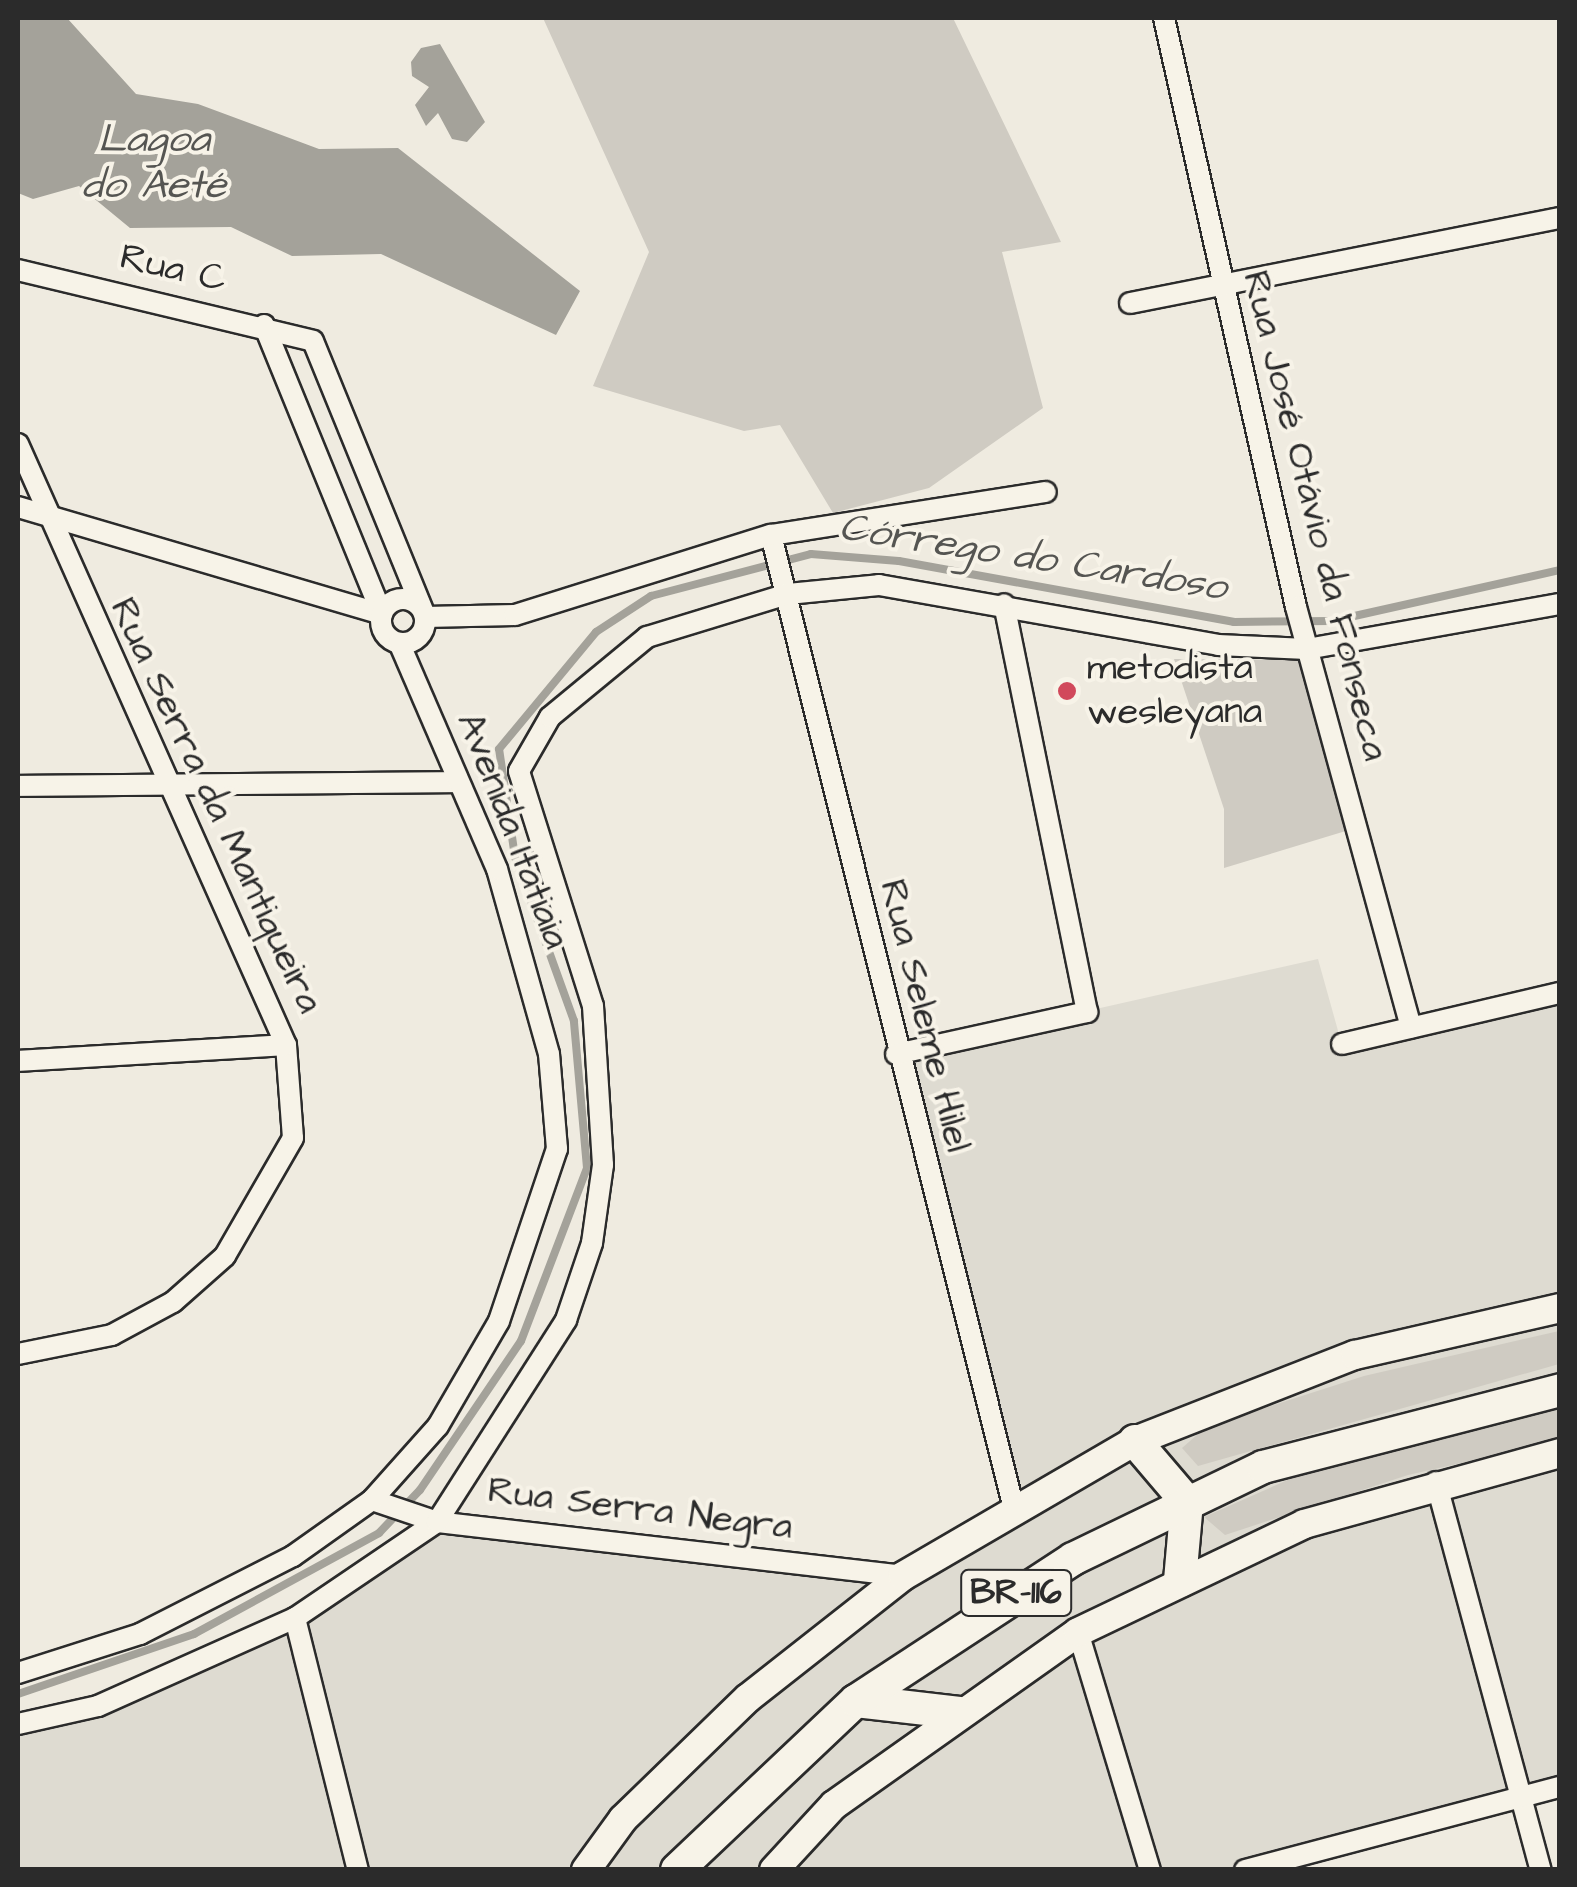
<!DOCTYPE html>
<html>
<head>
<meta charset="utf-8">
<style>
	body { margin:0 }
	#map { position:relative; width:1577px; height:1887px; overflow:hidden; background:#efebe0; font-family:"Architects Daughter",sans-serif }
	div>[style] { position:absolute }
	.built>* { inset:0; background:#dedbd1 }
	.green>* { inset:0; background:#cfcbc2 }
	.water>* { inset:0; background:#a4a29a }
	.stream>* { height:8px; margin:-4px; padding:0 4px; transform-origin:4px; border-radius:4px; background:#a4a29a }
	.roads { filter:drop-shadow(2px 0 #2b2b2b) drop-shadow(-2px 0 #2b2b2b) drop-shadow(0 2px #2b2b2b) drop-shadow(0 -2px #2b2b2b) }
	.minor>* { height:20px; margin:-10px; padding:0 10px; transform-origin:10px; border-radius:10px; background:#f7f3e8 }
	.minor>.ring { margin:-10px; padding:0; box-sizing:content-box; background:none; border:20px solid #f7f3e8; border-radius:50% }
	.secondary>* { height:28px; margin:-14px; padding:0 14px; transform-origin:14px; border-radius:14px; background:#f7f3e8 }
	.trunk>* { height:32px; margin:-16px; padding:0 16px; transform-origin:16px; border-radius:16px; background:#f7f3e8 }
	.dots>* { width:28px; height:28px; translate:-50% -50%; box-sizing:border-box; border:5px solid #f7f3e8; border-radius:50% }
	span { translate:-50% -50%; white-space:nowrap; text-align:center; line-height:1.15; -webkit-text-stroke:8px #f7f3e8; paint-order:stroke }
	.shield-label span { padding:2px 8px; background:#f7f3e8; border:2px solid; border-radius:8px; -webkit-text-stroke-width:0 }
	.shield-label { font-size:35px; color:#2b2b2b; font-weight:700 }
	.street-label { font-size:38px; color:#2b2b2b }
	.poi-label { font-size:38px; color:#2b2b2b }
	.left { translate:0 -50%; text-align:left }
	.water-label { font-size:40px; color:#555552; font-style:italic }
	.frame { position:absolute; inset:0; border:20px solid #2b2b2b; pointer-events:none }
</style>
</head>
<body>
<div id="map">
	<div class="built">
		<div style="clip-path:polygon(1318px 959px,1342px 1045px,1559px 994px,1559px 1794px,1247px 1869px,18px 1870px,18px 1724px,295px 1618px,437px 1522px,903px 1576px,1015px 1513px,896px 1054px)"></div>
	</div>
	<div class="green">
		<div style="clip-path:polygon(543px 18px,953px 18px,1061px 242px,1002px 252px,1043px 408px,929px 488px,833px 513px,780px 425px,744px 431px,593px 386px,649px 252px)"></div>
		<div style="clip-path:polygon(1174px 659px,1304px 660px,1349px 830px,1224px 868px,1224px 809px)"></div>
		<div style="clip-path:polygon(1559px 1331px,1559px 1364px,1198px 1466px,1182px 1448px,1206px 1427px,1364px 1376px)"></div>
		<div style="clip-path:polygon(1559px 1409px,1559px 1441px,1408px 1475px,1225px 1535px,1204px 1517px,1326px 1463px)"></div>
	</div>
	<div class="water">
		<div style="clip-path:polygon(18px 18px,67px 18px,136px 94px,198px 104px,319px 149px,398px 148px,580px 291px,556px 335px,381px 254px,292px 256px,231px 227px,130px 228px,79px 186px,33px 199px,18px 193px)"></div>
		<div style="clip-path:polygon(440px 44px,485px 122px,467px 142px,452px 139px,438px 113px,426px 126px,415px 105px,429px 87px,412px 76px,411px 62px,421px 48px)"></div>
	</div>
	<div class="stream">
		<div style="left:18px;top:1694px;width:186px;rotate:-18.8deg"></div>
		<div style="left:194px;top:1634px;width:211px;rotate:-28.6deg"></div>
		<div style="left:379px;top:1533px;width:59px;rotate:-46.4deg"></div>
		<div style="left:420px;top:1490px;width:180px;rotate:-55.9deg"></div>
		<div style="left:521px;top:1341px;width:185px;rotate:-69.1deg"></div>
		<div style="left:587px;top:1168px;width:148px;rotate:-95.1deg"></div>
		<div style="left:574px;top:1021px;width:174px;rotate:-109.8deg"></div>
		<div style="left:515px;top:857px;width:109px;rotate:-98.4deg"></div>
		<div style="left:499px;top:749px;width:152px;rotate:-50.3deg"></div>
		<div style="left:596px;top:632px;width:66px;rotate:-33.2deg"></div>
		<div style="left:651px;top:596px;width:165px;rotate:-14.7deg"></div>
		<div style="left:811px;top:554px;width:88px;rotate:4.5deg"></div>
		<div style="left:899px;top:561px;width:341px;rotate:10.3deg"></div>
		<div style="left:1234px;top:622px;width:98px;rotate:-0.6deg"></div>
		<div style="left:1332px;top:621px;width:234px;rotate:-12.6deg"></div>
	</div>
	<div class="roads">
		<div class="minor">
			<div style="left:1164px;top:18px;width:604px;rotate:77.37deg"></div>
			<div style="left:1296px;top:607px;width:436px;rotate:74.7deg"></div>
			<div style="left:18px;top:270px;width:303px;rotate:13.5deg"></div>
			<div style="left:313px;top:341px;width:291px;rotate:67.8deg"></div>
			<div style="left:1130px;top:303px;width:438px;rotate:-11.2deg"></div>
			<div style="left:264px;top:325px;width:312px;rotate:67.8deg"></div>
			<div style="left:18px;top:444px;width:658px;rotate:65.97deg"></div>
			<div style="left:286px;top:1045px;width:93px;rotate:85.7deg"></div>
			<div style="left:293px;top:1138px;width:136px;rotate:120deg"></div>
			<div style="left:225px;top:1256px;width:69px;rotate:138.5deg"></div>
			<div style="left:173px;top:1302px;width:69px;rotate:151.6deg"></div>
			<div style="left:112px;top:1335px;width:96px;rotate:168.6deg"></div>
			<div style="left:18px;top:507px;width:379px;rotate:16.4deg"></div>
			<div style="left:771px;top:535px;width:1008px;rotate:75.99deg"></div>
			<div class="ring" style="left:381px;top:599px;width:24px;height:24px"></div>
			<div style="left:425px;top:617px;width:90px;rotate:-1.3deg"></div>
			<div style="left:515px;top:615px;width:268px;rotate:-17.4deg"></div>
			<div style="left:771px;top:535px;width:278px;rotate:-8.9deg"></div>
			<div style="left:18px;top:786px;width:440px;rotate:-0.5deg"></div>
			<div style="left:1342px;top:1044px;width:224px;rotate:-13.2deg"></div>
			<div style="left:896px;top:1054px;width:196px;rotate:-12.4deg"></div>
			<div style="left:1087px;top:1012px;width:416px;rotate:-101.5deg"></div>
			<div style="left:18px;top:1061px;width:268px;rotate:-3.4deg"></div>
			<div style="left:1436px;top:1482px;width:402px;rotate:74.9deg"></div>
			<div style="left:372px;top:1500px;width:69px;rotate:18.7deg"></div>
			<div style="left:437px;top:1522px;width:469px;rotate:6.6deg"></div>
			<div style="left:295px;top:1618px;width:260px;rotate:76deg"></div>
			<div style="left:1078px;top:1632px;width:249px;rotate:73.2deg"></div>
			<div style="left:18px;top:1673px;width:128px;rotate:-17.7deg"></div>
			<div style="left:140px;top:1634px;width:172px;rotate:-27deg"></div>
			<div style="left:293px;top:1556px;width:97px;rotate:-35.3deg"></div>
			<div style="left:372px;top:1500px;width:99px;rotate:-48.3deg"></div>
			<div style="left:438px;top:1426px;width:121px;rotate:-59.8deg"></div>
			<div style="left:499px;top:1321px;width:182px;rotate:-71.4deg"></div>
			<div style="left:557px;top:1149px;width:95px;rotate:-94.8deg"></div>
			<div style="left:549px;top:1054px;width:192px;rotate:-105.7deg"></div>
			<div style="left:497px;top:869px;width:246px;rotate:-113.4deg"></div>
			<div style="left:18px;top:1724px;width:82px;rotate:-12.7deg"></div>
			<div style="left:98px;top:1706px;width:216px;rotate:-24.1deg"></div>
			<div style="left:295px;top:1618px;width:171px;rotate:-34.1deg"></div>
			<div style="left:437px;top:1522px;width:240px;rotate:-57.4deg"></div>
			<div style="left:566px;top:1320px;width:81px;rotate:-71.3deg"></div>
			<div style="left:592px;top:1243px;width:79px;rotate:-82deg"></div>
			<div style="left:603px;top:1165px;width:159px;rotate:-93.6deg"></div>
			<div style="left:593px;top:1006px;width:246px;rotate:-107.5deg"></div>
			<div style="left:519px;top:771px;width:62px;rotate:-60.1deg"></div>
			<div style="left:550px;top:717px;width:126px;rotate:-39.5deg"></div>
			<div style="left:647px;top:637px;width:147px;rotate:-17deg"></div>
			<div style="left:788px;top:594px;width:91px;rotate:-5.6deg"></div>
			<div style="left:879px;top:585px;width:344px;rotate:10deg"></div>
			<div style="left:1218px;top:645px;width:89px;rotate:2.6deg"></div>
			<div style="left:1307px;top:649px;width:257px;rotate:-10.1deg"></div>
			<div style="left:1245px;top:1870px;width:326px;rotate:-14.8deg"></div>
		</div>
		<div class="secondary">
			<div style="left:586px;top:1870px;width:63px;rotate:-54deg"></div>
			<div style="left:623px;top:1819px;width:174px;rotate:-44.1deg"></div>
			<div style="left:748px;top:1698px;width:197px;rotate:-38.2deg"></div>
			<div style="left:903px;top:1576px;width:268px;rotate:-30.2deg"></div>
			<div style="left:1135px;top:1441px;width:236px;rotate:-21.4deg"></div>
			<div style="left:1355px;top:1355px;width:210px;rotate:-12.9deg"></div>
			<div style="left:774px;top:1870px;width:88px;rotate:-47.3deg"></div>
			<div style="left:834px;top:1805px;width:299px;rotate:-35.3deg"></div>
			<div style="left:1078px;top:1632px;width:250px;rotate:-25.5deg"></div>
			<div style="left:1304px;top:1524px;width:266px;rotate:-15.5deg"></div>
		</div>
		<div class="trunk">
			<div style="left:1135px;top:1441px;width:80px;rotate:49.6deg"></div>
			<div style="left:1187px;top:1502px;width:79px;rotate:95.1deg"></div>
			<div style="left:856px;top:1701px;width:104px;rotate:6.6deg"></div>
			<div style="left:677px;top:1870px;width:246px;rotate:-43.4deg"></div>
			<div style="left:856px;top:1701px;width:259px;rotate:-33.2deg"></div>
			<div style="left:1073px;top:1559px;width:211px;rotate:-25.8deg"></div>
			<div style="left:1263px;top:1467px;width:307px;rotate:-14.5deg"></div>
		</div>
	</div>
	<div class="dots">
		<div style="left:1067px;top:691px;background:#d1495b"></div>
	</div>
	<div class="shield-label">
		<span style="left:1016px;top:1593px">BR-116</span>
	</div>
	<div class="street-label">
		<span style="left:173px;top:269px;rotate:13deg">Rua C</span>
		<span style="left:1314px;top:516px;rotate:76deg">Rua José Otávio da Fonseca</span>
		<span style="left:215px;top:806px;rotate:65deg">Rua Serra da Mantiqueira</span>
		<span style="left:512px;top:831px;rotate:69deg">Avenida Itatiaia</span>
		<span style="left:924px;top:1016px;rotate:76deg">Rua Seleme Hilel</span>
		<span style="left:640px;top:1510px;rotate:7deg">Rua Serra Negra</span>
	</div>
	<div class="poi-label">
		<span class="left" style="left:1087px;top:691px">metodista<br>wesleyana</span>
	</div>
	<div class="water-label">
		<span style="left:154px;top:163px">Lagoa<br>do Aeté</span>
		<span style="left:1033px;top:558px;rotate:9deg">Córrego do Cardoso</span>
	</div>
	<div class="frame"></div>
</div>
</body>
</html>
